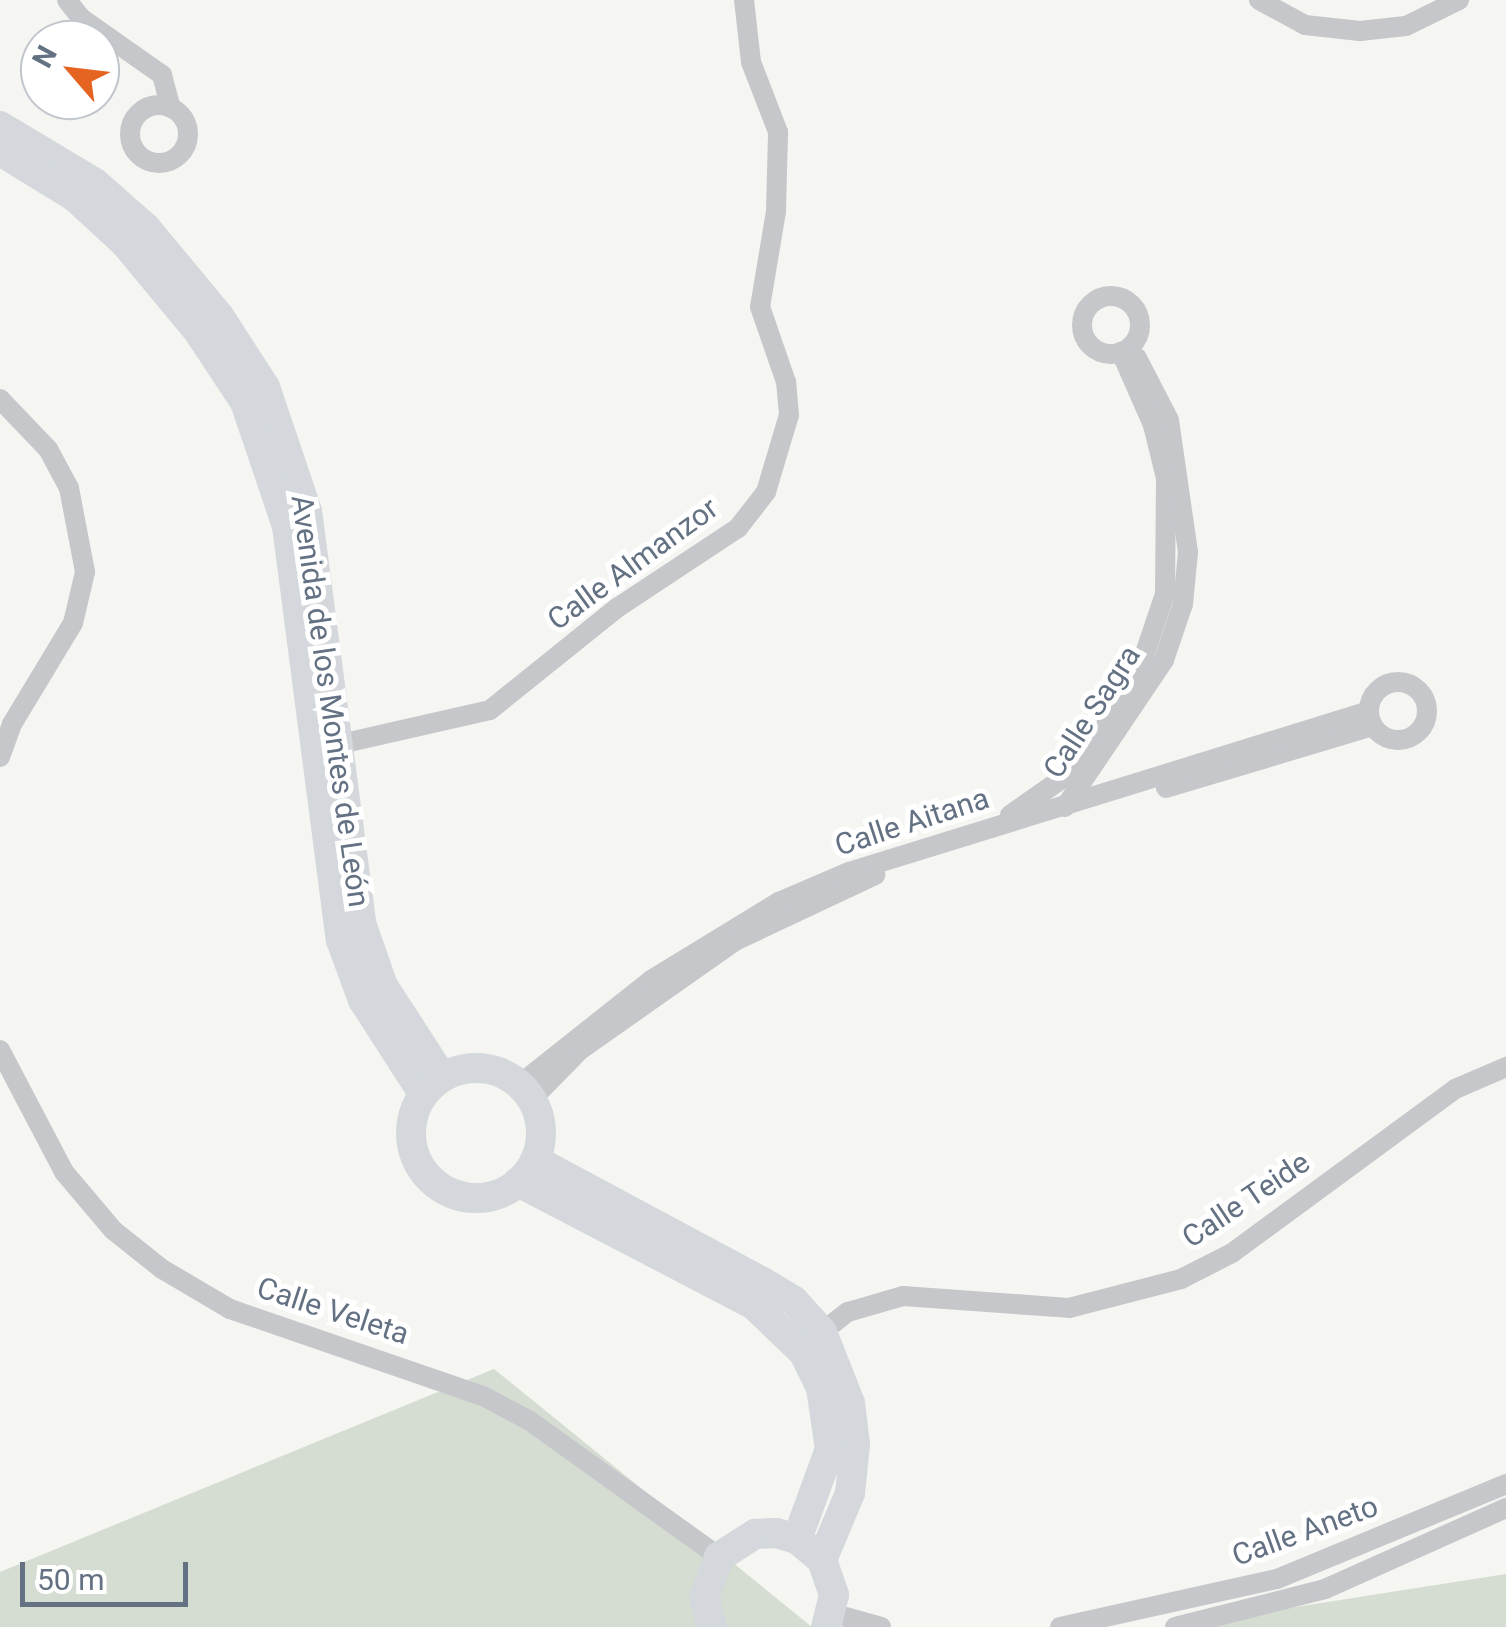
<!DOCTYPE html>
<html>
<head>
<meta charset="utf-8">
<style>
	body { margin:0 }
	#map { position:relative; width:1506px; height:1627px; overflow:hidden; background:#f5f5f1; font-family:Roboto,sans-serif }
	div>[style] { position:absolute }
	.green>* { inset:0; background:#d5dcd2 }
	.street>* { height:20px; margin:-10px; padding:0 10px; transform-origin:10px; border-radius:10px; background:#c5c7cb }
	.street>.ring { margin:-10px; padding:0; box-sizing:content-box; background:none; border:20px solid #c5c7cb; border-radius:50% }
	.secondary>* { height:30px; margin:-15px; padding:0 15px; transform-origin:15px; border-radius:15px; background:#d4d8dc }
	.secondary>.ring { margin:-15px; padding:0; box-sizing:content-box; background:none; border:30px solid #d4d8dc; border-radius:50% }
	span { translate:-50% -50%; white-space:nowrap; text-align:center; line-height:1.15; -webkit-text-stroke:10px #fff; paint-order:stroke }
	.street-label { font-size:30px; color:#637183 }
	.north { position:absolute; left:20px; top:20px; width:100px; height:100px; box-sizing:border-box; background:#fff; border:2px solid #c1c6cd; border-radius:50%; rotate:298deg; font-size:28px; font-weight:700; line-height:40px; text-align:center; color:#637183 }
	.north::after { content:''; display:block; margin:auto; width:35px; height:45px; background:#e56421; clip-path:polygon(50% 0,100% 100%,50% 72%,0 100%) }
	.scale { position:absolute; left:20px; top:1562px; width:168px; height:45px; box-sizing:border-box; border:5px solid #637183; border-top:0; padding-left:12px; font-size:30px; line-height:35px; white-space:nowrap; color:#637183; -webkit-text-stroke:8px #fff; paint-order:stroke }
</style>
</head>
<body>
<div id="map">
	<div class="green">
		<div style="clip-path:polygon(494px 1369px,812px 1627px,0 1627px,0 1572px)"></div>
		<div style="clip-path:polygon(1506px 1574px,1506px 1627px,1167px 1627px)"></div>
	</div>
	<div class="street">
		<div style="left:67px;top:0;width:23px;rotate:52deg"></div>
		<div style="left:81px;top:18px;width:99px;rotate:35.1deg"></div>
		<div style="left:162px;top:75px;width:34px;rotate:75deg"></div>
		<div style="left:1259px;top:0;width:52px;rotate:28.5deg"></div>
		<div style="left:1305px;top:25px;width:55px;rotate:6.2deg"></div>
		<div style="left:1360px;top:31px;width:46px;rotate:-6.2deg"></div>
		<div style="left:1406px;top:26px;width:59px;rotate:-26.1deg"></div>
		<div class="ring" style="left:130px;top:105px;width:38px;height:38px"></div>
		<div class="ring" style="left:1082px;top:296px;width:38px;height:38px"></div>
		<div style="left:0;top:399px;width:69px;rotate:46.2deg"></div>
		<div style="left:48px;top:449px;width:44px;rotate:61.7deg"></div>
		<div style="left:69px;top:488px;width:86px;rotate:79.2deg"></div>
		<div style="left:85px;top:572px;width:52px;rotate:103.2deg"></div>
		<div style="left:73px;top:623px;width:118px;rotate:121.1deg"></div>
		<div style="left:12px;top:724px;width:35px;rotate:110deg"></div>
		<div class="ring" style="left:1369px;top:682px;width:38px;height:38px"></div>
		<div style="left:336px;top:745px;width:158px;rotate:-12.8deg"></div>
		<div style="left:490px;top:710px;width:163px;rotate:-38.8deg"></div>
		<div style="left:617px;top:608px;width:145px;rotate:-33.5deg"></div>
		<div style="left:738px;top:528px;width:46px;rotate:-52.1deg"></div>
		<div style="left:766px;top:492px;width:80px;rotate:-73.4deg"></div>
		<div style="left:789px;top:415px;width:33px;rotate:-95deg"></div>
		<div style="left:786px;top:382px;width:79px;rotate:-109.1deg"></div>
		<div style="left:760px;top:307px;width:97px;rotate:-80.5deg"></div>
		<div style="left:776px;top:211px;width:79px;rotate:-88.5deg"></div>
		<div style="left:778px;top:132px;width:75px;rotate:-111.1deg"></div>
		<div style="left:751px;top:62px;width:62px;rotate:-96.4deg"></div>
		<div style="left:1166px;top:788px;width:216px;rotate:-16.7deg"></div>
		<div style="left:1065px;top:807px;width:177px;rotate:-56deg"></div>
		<div style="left:1164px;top:660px;width:59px;rotate:-71.3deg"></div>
		<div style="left:1183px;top:604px;width:52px;rotate:-84.5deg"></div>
		<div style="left:1188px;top:552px;width:133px;rotate:-98.2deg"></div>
		<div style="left:1169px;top:420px;width:70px;rotate:-117.3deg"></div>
		<div style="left:1010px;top:815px;width:65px;rotate:-34.9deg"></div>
		<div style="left:1063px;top:778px;width:58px;rotate:-49.2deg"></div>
		<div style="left:1101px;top:734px;width:86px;rotate:-60.8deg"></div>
		<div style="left:1143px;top:659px;width:69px;rotate:-71.3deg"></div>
		<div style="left:1165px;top:594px;width:116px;rotate:-89.5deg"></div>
		<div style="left:1166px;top:478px;width:55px;rotate:-103.8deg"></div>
		<div style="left:1153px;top:425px;width:80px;rotate:-113.7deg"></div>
		<div style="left:0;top:1050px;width:138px;rotate:62.3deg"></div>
		<div style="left:64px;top:1172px;width:76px;rotate:49.8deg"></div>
		<div style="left:113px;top:1230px;width:63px;rotate:38.5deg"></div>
		<div style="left:162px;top:1269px;width:79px;rotate:30.5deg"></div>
		<div style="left:230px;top:1309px;width:268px;rotate:19deg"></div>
		<div style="left:483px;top:1396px;width:53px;rotate:28deg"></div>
		<div style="left:530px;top:1421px;width:233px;rotate:35.7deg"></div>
		<div style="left:520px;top:1084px;width:167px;rotate:-38.4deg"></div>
		<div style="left:651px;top:980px;width:150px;rotate:-31.4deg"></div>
		<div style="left:779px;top:902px;width:76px;rotate:-23.2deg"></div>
		<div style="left:849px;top:872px;width:544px;rotate:-17.2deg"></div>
		<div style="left:532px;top:1099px;width:69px;rotate:-45.6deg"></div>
		<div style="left:580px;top:1050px;width:189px;rotate:-35.1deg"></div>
		<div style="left:735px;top:941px;width:155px;rotate:-25.2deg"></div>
		<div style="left:822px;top:1332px;width:33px;rotate:-38deg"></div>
		<div style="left:848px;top:1312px;width:57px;rotate:-16.2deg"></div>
		<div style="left:903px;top:1296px;width:166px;rotate:4.1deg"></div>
		<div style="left:1069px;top:1308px;width:116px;rotate:-14.5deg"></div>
		<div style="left:1181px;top:1279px;width:57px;rotate:-27deg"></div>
		<div style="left:1232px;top:1253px;width:277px;rotate:-36.3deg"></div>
		<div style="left:1455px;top:1089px;width:56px;rotate:-23.3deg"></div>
		<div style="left:832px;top:1613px;width:51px;rotate:15.9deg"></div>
		<div style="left:1060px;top:1627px;width:222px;rotate:-12.5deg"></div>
		<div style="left:1277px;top:1579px;width:248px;rotate:-22.5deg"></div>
		<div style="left:1175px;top:1627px;width:155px;rotate:-14.2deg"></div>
		<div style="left:1325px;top:1589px;width:198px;rotate:-24.1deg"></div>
	</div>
	<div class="secondary">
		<div style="left:0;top:126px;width:111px;rotate:31deg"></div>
		<div style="left:95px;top:183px;width:68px;rotate:41.4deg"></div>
		<div style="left:146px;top:228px;width:114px;rotate:50.3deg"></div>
		<div style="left:219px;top:316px;width:85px;rotate:57.1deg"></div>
		<div style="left:265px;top:387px;width:131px;rotate:71.3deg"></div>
		<div style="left:307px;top:511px;width:419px;rotate:82.5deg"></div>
		<div style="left:362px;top:926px;width:64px;rotate:70.7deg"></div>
		<div style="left:383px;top:986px;width:108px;rotate:57deg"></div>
		<div style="left:0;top:151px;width:88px;rotate:31.5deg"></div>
		<div style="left:75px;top:197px;width:68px;rotate:42.6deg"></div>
		<div style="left:125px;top:243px;width:114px;rotate:50.3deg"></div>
		<div style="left:198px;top:331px;width:85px;rotate:56.5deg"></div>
		<div style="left:245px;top:402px;width:131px;rotate:71.3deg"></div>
		<div style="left:287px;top:526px;width:418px;rotate:82.6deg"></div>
		<div style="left:341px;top:940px;width:64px;rotate:69.9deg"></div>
		<div style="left:363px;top:1000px;width:111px;rotate:57.2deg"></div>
		<div class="ring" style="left:411px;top:1068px;width:100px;height:100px"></div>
		<div style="left:535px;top:1160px;width:256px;rotate:28.2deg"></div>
		<div style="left:761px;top:1281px;width:39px;rotate:31deg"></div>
		<div style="left:794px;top:1301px;width:42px;rotate:47.9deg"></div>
		<div style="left:822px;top:1332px;width:76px;rotate:68.5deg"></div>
		<div style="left:850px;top:1403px;width:41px;rotate:83deg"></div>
		<div style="left:855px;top:1444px;width:49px;rotate:95.8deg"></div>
		<div style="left:850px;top:1493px;width:73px;rotate:112.7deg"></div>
		<div style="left:518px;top:1182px;width:266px;rotate:27.5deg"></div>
		<div style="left:754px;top:1305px;width:69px;rotate:43.8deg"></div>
		<div style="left:804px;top:1353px;width:39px;rotate:64deg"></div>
		<div style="left:821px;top:1388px;width:62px;rotate:81.6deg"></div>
		<div style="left:830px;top:1449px;width:96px;rotate:110.1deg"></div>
		<div style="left:712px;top:1627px;width:30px;rotate:-105deg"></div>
		<div style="left:704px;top:1598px;width:44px;rotate:-69.9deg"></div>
		<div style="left:719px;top:1557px;width:43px;rotate:-32.6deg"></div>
		<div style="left:755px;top:1534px;width:21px;rotate:-3deg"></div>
		<div style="left:776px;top:1533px;width:22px;rotate:16deg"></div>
		<div style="left:797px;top:1539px;width:33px;rotate:40deg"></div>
		<div style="left:822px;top:1560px;width:37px;rotate:71deg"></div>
		<div style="left:834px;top:1595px;width:33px;rotate:104deg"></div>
	</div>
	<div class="street-label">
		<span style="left:633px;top:564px;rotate:-36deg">Calle Almanzor</span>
		<span style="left:330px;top:701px;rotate:82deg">Avenida de los Montes de León</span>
		<span style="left:1092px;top:712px;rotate:-57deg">Calle Sagra</span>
		<span style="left:912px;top:822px;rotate:-18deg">Calle Aitana</span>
		<span style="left:1246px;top:1200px;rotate:-34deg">Calle Teide</span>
		<span style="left:333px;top:1311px;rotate:18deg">Calle Veleta</span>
		<span style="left:1305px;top:1531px;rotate:-20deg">Calle Aneto</span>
	</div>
	<div class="north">N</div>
	<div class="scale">50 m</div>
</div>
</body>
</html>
